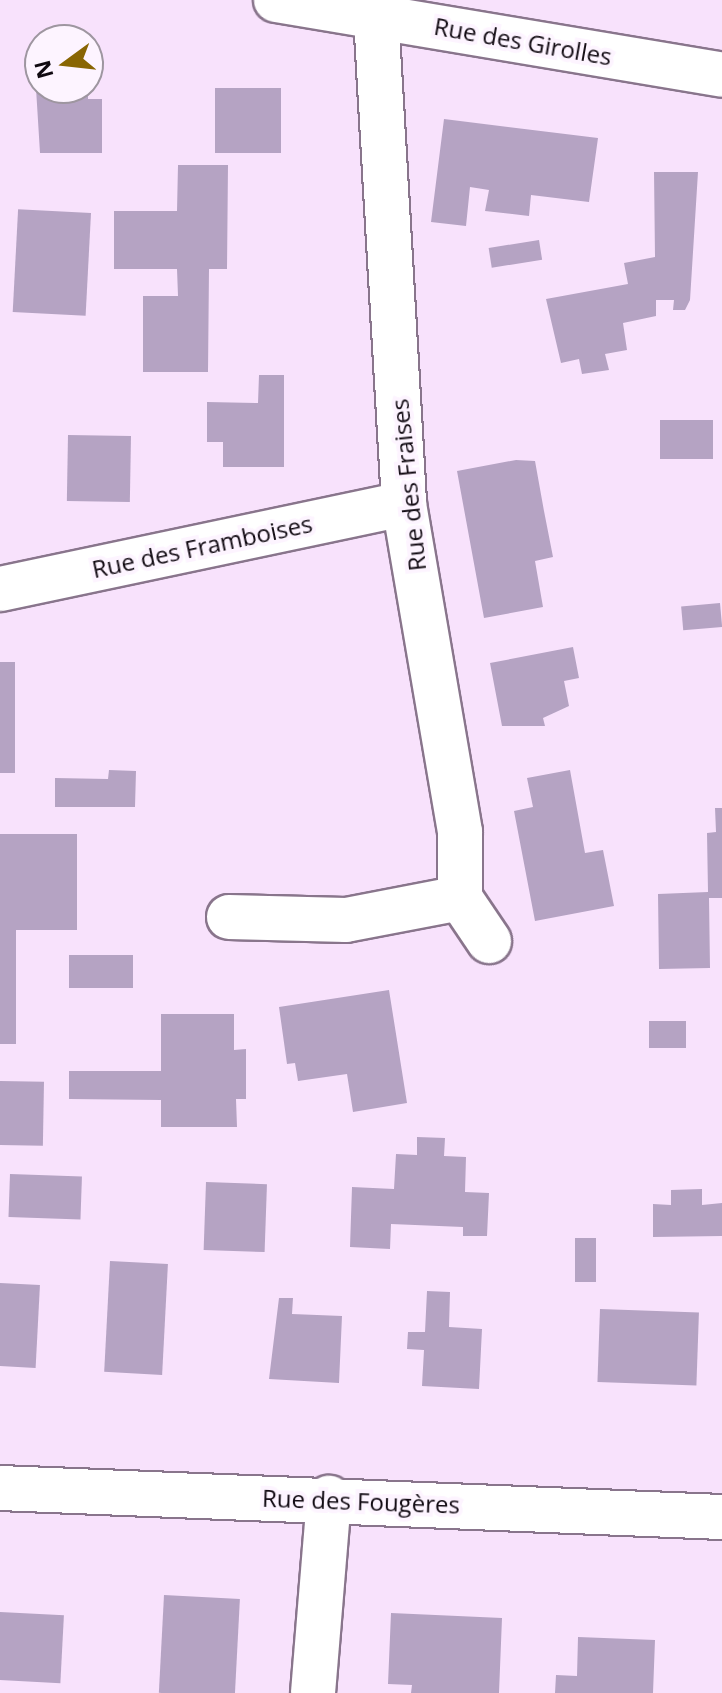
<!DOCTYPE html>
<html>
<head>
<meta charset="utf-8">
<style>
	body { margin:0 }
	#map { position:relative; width:722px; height:1693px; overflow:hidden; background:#f8e2fc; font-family:"Open Sans",sans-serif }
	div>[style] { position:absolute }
	.building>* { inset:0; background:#b5a3c3; transform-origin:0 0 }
	.roads { filter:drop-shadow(2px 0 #89758c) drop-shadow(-2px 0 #89758c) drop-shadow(0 2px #89758c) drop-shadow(0 -2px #89758c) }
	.street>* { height:44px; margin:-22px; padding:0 22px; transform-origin:22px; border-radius:22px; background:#fff }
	span { translate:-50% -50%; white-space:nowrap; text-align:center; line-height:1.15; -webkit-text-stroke:8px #fdf4ff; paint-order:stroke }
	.street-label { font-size:24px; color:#100911 }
	.north { position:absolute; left:24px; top:24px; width:80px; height:80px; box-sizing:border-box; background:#fdf4ff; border:2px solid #9e96a0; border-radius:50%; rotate:255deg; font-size:22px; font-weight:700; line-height:32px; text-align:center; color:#100911 }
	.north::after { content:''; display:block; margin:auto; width:28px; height:36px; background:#896503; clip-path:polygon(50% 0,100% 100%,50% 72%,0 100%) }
</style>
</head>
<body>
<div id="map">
	<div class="building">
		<div style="clip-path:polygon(34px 56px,40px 56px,40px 88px,88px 88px,88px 99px,102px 99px,102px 153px,40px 153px)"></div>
		<div style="left:215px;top:88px;width:66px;height:65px"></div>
		<div style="clip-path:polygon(444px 119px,598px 138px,589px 202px,531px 195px,529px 216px,485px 211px,489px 190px,470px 187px,466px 226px,431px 222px)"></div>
		<div style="clip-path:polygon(178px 165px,228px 165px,227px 269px,209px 269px,208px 372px,143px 372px,143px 296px,178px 296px,177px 269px,114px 269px,114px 211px,177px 211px)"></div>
		<div style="clip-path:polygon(654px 172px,698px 172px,690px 300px,685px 310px,673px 310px,674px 300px,656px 300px,656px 316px,623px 323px,627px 350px,605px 354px,609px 370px,582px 374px,579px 359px,561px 363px,546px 299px,628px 284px,624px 263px,655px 257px)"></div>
		<div style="left:91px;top:213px;width:103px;height:73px;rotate:93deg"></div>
		<div style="left:539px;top:240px;width:20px;height:51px;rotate:81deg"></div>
		<div style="clip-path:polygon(259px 375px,284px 375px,284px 467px,223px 467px,223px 442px,207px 442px,207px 402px,258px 403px)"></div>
		<div style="left:660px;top:420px;width:53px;height:39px"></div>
		<div style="left:68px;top:435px;width:63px;height:66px;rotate:1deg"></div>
		<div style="clip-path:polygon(516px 460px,535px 461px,544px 511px,553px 557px,535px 561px,543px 607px,484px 618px,457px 471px)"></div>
		<div style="left:720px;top:603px;width:24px;height:39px;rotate:85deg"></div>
		<div style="clip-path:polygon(573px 647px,579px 678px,564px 681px,569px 706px,543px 718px,545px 726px,502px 726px,490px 663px)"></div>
		<div style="left:0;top:662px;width:15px;height:111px"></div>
		<div style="clip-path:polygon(109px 770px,136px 771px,135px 807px,55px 807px,55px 778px,108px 779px)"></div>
		<div style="clip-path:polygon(570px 770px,585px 853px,603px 850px,614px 906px,535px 921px,514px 811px,533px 807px,527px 778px)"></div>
		<div style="clip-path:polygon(715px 808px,722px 808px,722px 898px,709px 898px,710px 968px,659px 969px,658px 894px,708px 892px,707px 833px,716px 832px)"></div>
		<div style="clip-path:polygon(0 834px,77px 834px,77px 930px,16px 930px,16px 1044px,0 1044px)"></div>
		<div style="left:69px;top:955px;width:64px;height:33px"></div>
		<div style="clip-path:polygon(389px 990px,407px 1103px,353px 1112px,347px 1074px,298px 1081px,295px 1063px,287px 1064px,279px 1007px)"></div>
		<div style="clip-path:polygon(161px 1014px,234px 1014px,234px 1050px,246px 1049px,246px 1099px,236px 1099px,237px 1127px,161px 1127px,161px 1100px,69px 1099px,69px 1071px,161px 1071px)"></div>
		<div style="left:649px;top:1021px;width:37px;height:27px"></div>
		<div style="left:0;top:1081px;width:44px;height:64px;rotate:1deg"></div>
		<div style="clip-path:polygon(417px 1137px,445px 1138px,444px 1156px,466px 1157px,465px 1192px,489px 1193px,487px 1236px,463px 1236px,463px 1227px,391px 1224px,390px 1249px,350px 1247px,352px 1187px,394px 1189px,396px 1154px,417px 1155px)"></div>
		<div style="left:10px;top:1174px;width:72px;height:43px;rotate:2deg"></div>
		<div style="left:206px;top:1182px;width:61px;height:68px;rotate:2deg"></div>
		<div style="clip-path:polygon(702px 1189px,702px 1205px,722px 1203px,722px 1236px,653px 1237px,653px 1204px,671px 1205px,671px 1190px)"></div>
		<div style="left:575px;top:1238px;width:21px;height:44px"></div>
		<div style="left:110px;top:1261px;width:58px;height:111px;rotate:3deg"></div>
		<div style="left:0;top:1283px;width:40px;height:83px;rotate:3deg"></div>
		<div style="clip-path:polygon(427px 1291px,450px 1292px,449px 1327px,482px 1329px,479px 1389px,422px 1386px,424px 1350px,407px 1349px,408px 1332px,425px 1332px)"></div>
		<div style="clip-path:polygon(279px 1298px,293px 1298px,292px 1314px,342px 1316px,339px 1383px,269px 1379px)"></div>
		<div style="left:600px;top:1309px;width:99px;height:73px;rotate:2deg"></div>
		<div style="left:164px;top:1595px;width:76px;height:98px;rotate:3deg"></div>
		<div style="left:0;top:1612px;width:64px;height:68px;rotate:3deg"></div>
		<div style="clip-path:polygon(391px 1613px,502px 1618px,499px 1693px,411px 1693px,412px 1685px,388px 1684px)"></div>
		<div style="clip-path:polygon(578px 1637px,655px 1640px,653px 1693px,555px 1693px,556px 1675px,577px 1676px)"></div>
	</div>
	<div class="roads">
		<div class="street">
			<div style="left:276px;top:0;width:452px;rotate:9.5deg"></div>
			<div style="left:376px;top:16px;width:489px;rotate:86.7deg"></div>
			<div style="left:404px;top:504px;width:333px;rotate:80.3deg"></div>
			<div style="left:460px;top:832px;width:66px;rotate:90deg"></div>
			<div style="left:460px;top:898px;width:52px;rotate:56deg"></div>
			<div style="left:0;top:589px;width:413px;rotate:-11.9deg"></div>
			<div style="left:229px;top:917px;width:117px;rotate:1.5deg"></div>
			<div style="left:346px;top:920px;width:116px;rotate:-10.9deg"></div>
			<div style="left:0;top:1488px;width:723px;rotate:2.3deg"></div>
			<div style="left:313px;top:1693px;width:196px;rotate:-85.3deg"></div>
		</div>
	</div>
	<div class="street-label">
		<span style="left:523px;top:41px;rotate:10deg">Rue des Girolles</span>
		<span style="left:408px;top:485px;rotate:-96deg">Rue des Fraises</span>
		<span style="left:202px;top:546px;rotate:-12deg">Rue des Framboises</span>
		<span style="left:361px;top:1501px;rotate:2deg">Rue des Fougères</span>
	</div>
	<div class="north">N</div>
</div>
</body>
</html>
